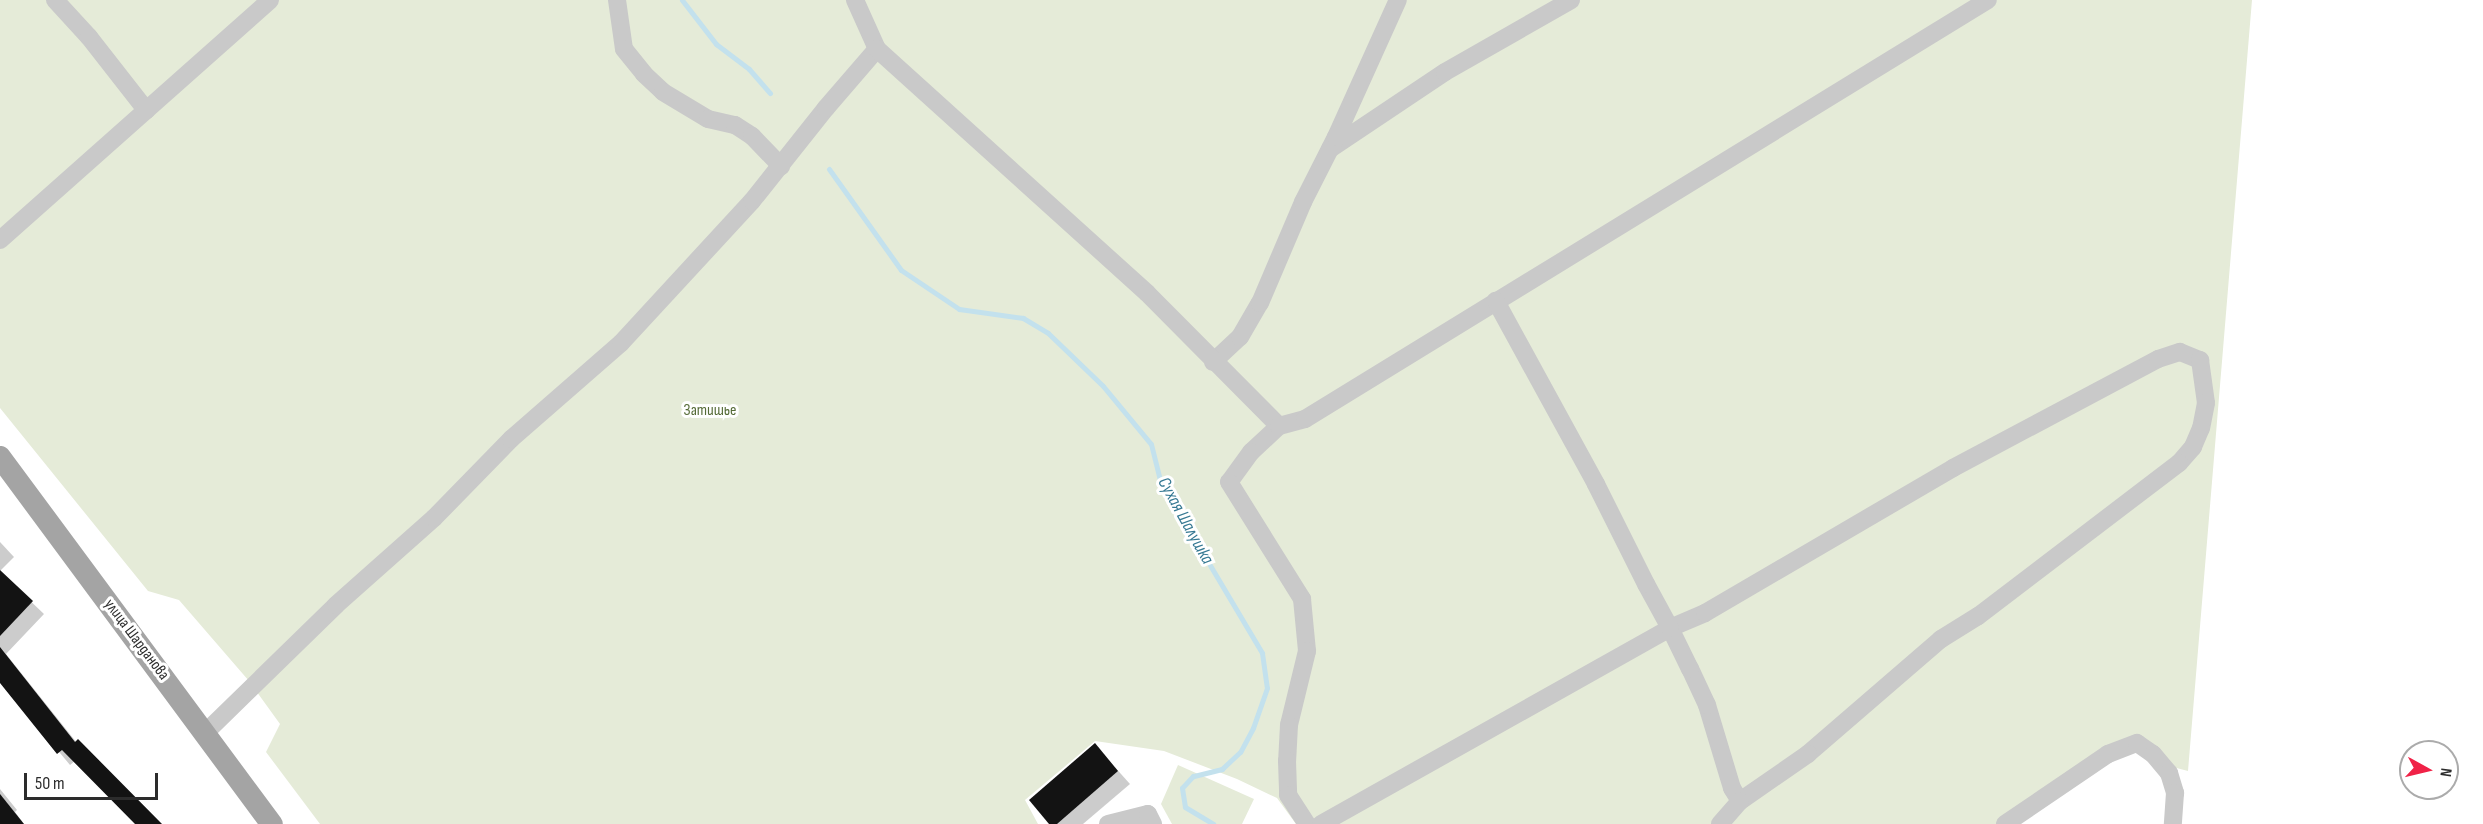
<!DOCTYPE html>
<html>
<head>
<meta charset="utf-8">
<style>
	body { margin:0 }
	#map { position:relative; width:2483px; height:824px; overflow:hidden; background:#fff; font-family:"Sofia Sans Condensed",sans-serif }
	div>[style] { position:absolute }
	.green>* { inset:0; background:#e5ebd8 }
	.shadow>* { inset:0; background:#0003 }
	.stream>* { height:5px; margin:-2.5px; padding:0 2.5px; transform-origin:2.5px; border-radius:2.5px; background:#c3e1ed }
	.building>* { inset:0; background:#131313 }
	.minor>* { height:18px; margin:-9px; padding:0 9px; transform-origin:9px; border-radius:9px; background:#c9c9c9 }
	.major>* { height:22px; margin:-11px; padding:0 11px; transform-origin:11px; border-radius:11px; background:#a4a4a4 }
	span { translate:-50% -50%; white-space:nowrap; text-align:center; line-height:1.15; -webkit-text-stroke:6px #fff; paint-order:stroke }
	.park-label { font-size:16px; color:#556b37 }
	.street-label { font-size:16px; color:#2c2c2c }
	.water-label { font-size:18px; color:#367993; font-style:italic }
	.north { position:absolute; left:2399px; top:740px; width:60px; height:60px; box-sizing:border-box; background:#fff; border:2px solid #ababab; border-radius:50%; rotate:98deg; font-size:16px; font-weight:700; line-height:24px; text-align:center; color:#2c2c2c }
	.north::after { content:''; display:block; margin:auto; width:21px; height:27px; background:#f02247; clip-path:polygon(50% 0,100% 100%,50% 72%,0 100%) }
	.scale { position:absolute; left:24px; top:773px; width:134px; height:27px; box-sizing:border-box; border:3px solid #2c2c2c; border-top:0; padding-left:8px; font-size:18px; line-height:21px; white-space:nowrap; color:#2c2c2c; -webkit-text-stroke:4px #fff; paint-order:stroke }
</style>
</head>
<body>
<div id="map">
	<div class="green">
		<div style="clip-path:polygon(0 0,2252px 0,2188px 771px,2165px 765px,2154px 746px,2113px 756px,2014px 824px,1296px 824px,1277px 798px,1237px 779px,1164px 751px,1095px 741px,1025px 800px,1038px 824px,320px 824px,266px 752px,280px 724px,249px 681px,179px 600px,148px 591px,0 408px)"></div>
		<div style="clip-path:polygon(1178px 765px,1254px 799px,1242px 824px,1172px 824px,1161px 804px)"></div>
	</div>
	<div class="shadow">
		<div style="clip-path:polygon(0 542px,14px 557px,0 571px)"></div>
		<div style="clip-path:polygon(0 572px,44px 614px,6px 654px,77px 743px,160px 824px,137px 824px,75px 761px,70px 765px,0 681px)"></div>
		<div style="clip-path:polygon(1095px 745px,1130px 784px,1083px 824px,1051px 824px)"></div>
		<div style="clip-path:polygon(0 789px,17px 810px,15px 812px,24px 824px,0 824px)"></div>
	</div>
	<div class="stream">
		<div style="left:682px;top:0;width:56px;rotate:52.3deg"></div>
		<div style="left:716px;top:44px;width:41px;rotate:37.1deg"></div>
		<div style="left:749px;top:69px;width:32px;rotate:49deg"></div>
		<div style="left:829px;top:169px;width:124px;rotate:54.5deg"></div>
		<div style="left:901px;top:270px;width:70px;rotate:33.9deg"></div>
		<div style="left:959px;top:309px;width:65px;rotate:8deg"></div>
		<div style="left:1023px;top:318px;width:29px;rotate:31deg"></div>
		<div style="left:1048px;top:333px;width:76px;rotate:43.9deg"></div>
		<div style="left:1103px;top:386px;width:75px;rotate:50.4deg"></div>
		<div style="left:1151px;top:444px;width:38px;rotate:76deg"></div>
		<div style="left:1160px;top:481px;width:200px;rotate:59.3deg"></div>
		<div style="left:1262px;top:653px;width:35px;rotate:82deg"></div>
		<div style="left:1267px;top:688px;width:42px;rotate:109.3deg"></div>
		<div style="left:1253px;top:728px;width:27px;rotate:118deg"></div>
		<div style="left:1240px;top:752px;width:25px;rotate:137deg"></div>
		<div style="left:1222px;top:769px;width:30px;rotate:166deg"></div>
		<div style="left:1193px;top:776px;width:16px;rotate:133deg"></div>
		<div style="left:1182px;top:788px;width:19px;rotate:81deg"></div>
		<div style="left:1185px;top:807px;width:33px;rotate:31deg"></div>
	</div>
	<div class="building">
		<div style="clip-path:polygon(0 570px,33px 601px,0 636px)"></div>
		<div style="clip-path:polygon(0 647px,75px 742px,78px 739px,162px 824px,135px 824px,62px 750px,57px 754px,0 683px)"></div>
		<div style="clip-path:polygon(1095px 743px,1118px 771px,1057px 824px,1049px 824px,1029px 800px)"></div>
		<div style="clip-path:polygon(0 794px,24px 824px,0 824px)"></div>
	</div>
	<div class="minor">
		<div style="left:55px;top:0;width:50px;rotate:47.4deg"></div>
		<div style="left:89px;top:37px;width:93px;rotate:52deg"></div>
		<div style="left:617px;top:0;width:49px;rotate:81.9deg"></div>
		<div style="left:624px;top:49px;width:32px;rotate:51deg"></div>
		<div style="left:644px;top:74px;width:26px;rotate:43deg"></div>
		<div style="left:663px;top:92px;width:52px;rotate:31deg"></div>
		<div style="left:708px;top:119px;width:28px;rotate:13deg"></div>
		<div style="left:735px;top:125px;width:20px;rotate:33deg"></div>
		<div style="left:752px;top:136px;width:42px;rotate:46deg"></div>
		<div style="left:855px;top:0;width:54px;rotate:65.8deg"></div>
		<div style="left:1330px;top:149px;width:138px;rotate:-33.8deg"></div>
		<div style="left:1445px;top:72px;width:145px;rotate:-29.7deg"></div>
		<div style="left:0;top:240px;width:361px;rotate:-41.6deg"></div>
		<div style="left:1213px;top:362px;width:37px;rotate:-43deg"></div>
		<div style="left:1240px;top:337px;width:39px;rotate:-60deg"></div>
		<div style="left:1260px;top:303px;width:110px;rotate:-66.9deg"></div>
		<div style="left:1303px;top:202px;width:73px;rotate:-63.1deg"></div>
		<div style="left:1336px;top:137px;width:150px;rotate:-65.7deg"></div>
		<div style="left:1279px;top:426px;width:38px;rotate:137deg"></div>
		<div style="left:1251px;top:452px;width:37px;rotate:126deg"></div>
		<div style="left:1229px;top:482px;width:138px;rotate:58deg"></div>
		<div style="left:1302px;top:599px;width:52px;rotate:84.5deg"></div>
		<div style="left:1307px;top:651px;width:76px;rotate:103.7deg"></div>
		<div style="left:1289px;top:725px;width:36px;rotate:93deg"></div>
		<div style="left:1287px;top:761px;width:34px;rotate:88deg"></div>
		<div style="left:1288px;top:795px;width:35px;rotate:57deg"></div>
		<div style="left:205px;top:733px;width:183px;rotate:-44.3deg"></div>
		<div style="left:336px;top:605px;width:131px;rotate:-41.6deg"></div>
		<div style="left:434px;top:518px;width:110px;rotate:-45.7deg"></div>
		<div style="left:511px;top:439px;width:146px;rotate:-41.1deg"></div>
		<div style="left:621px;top:343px;width:193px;rotate:-47.3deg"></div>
		<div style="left:752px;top:201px;width:119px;rotate:-51.5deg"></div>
		<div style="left:826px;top:108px;width:78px;rotate:-49.2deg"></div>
		<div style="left:877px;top:49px;width:364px;rotate:42.1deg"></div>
		<div style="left:1147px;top:293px;width:187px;rotate:45.2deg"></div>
		<div style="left:1279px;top:426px;width:27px;rotate:-15deg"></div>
		<div style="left:1305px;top:419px;width:801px;rotate:-31.53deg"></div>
		<div style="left:1108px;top:824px;width:41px;rotate:-14deg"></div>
		<div style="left:1148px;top:814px;width:11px;rotate:63deg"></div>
		<div style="left:1321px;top:824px;width:400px;rotate:-29.3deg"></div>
		<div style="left:1670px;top:628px;width:38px;rotate:-23deg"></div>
		<div style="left:1705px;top:613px;width:287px;rotate:-30.3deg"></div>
		<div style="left:1953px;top:468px;width:232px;rotate:-28deg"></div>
		<div style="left:2158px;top:359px;width:23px;rotate:-18deg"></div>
		<div style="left:2180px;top:352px;width:22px;rotate:22deg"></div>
		<div style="left:2200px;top:360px;width:43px;rotate:82.1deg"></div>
		<div style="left:2206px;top:403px;width:25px;rotate:101deg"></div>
		<div style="left:2201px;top:428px;width:21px;rotate:113deg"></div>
		<div style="left:2193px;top:447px;width:21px;rotate:131deg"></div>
		<div style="left:2179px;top:463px;width:253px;rotate:142.7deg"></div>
		<div style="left:1978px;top:616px;width:44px;rotate:148.1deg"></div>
		<div style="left:1941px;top:639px;width:176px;rotate:139.2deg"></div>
		<div style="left:1808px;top:754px;width:83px;rotate:145.3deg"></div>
		<div style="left:1740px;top:801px;width:15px;rotate:-122deg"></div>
		<div style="left:1732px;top:788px;width:87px;rotate:-106.8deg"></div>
		<div style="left:1707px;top:705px;width:40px;rotate:-115deg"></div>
		<div style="left:1690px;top:669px;width:46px;rotate:-116deg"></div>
		<div style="left:1670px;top:628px;width:50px;rotate:-118.6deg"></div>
		<div style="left:1646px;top:584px;width:112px;rotate:-116.6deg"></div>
		<div style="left:1596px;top:484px;width:209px;rotate:-118.7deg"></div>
		<div style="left:1720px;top:824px;width:30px;rotate:-49deg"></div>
		<div style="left:2005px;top:824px;width:125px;rotate:-34.2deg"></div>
		<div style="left:2108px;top:754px;width:31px;rotate:-21deg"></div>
		<div style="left:2137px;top:743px;width:19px;rotate:35deg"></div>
		<div style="left:2153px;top:754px;width:25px;rotate:50deg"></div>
		<div style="left:2169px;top:773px;width:21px;rotate:73deg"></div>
		<div style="left:2175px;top:793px;width:31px;rotate:94deg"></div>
	</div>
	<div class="major">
		<div style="left:0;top:457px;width:457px;rotate:53.5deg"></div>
	</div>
	<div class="park-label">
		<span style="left:710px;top:411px">Затишье</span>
	</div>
	<div class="street-label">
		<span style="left:136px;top:640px;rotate:53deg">улица Шарданова</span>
	</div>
	<div class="water-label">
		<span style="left:1185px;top:521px;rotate:61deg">Сухая Шалушка</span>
	</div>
	<div class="north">N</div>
	<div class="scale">50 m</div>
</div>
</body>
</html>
